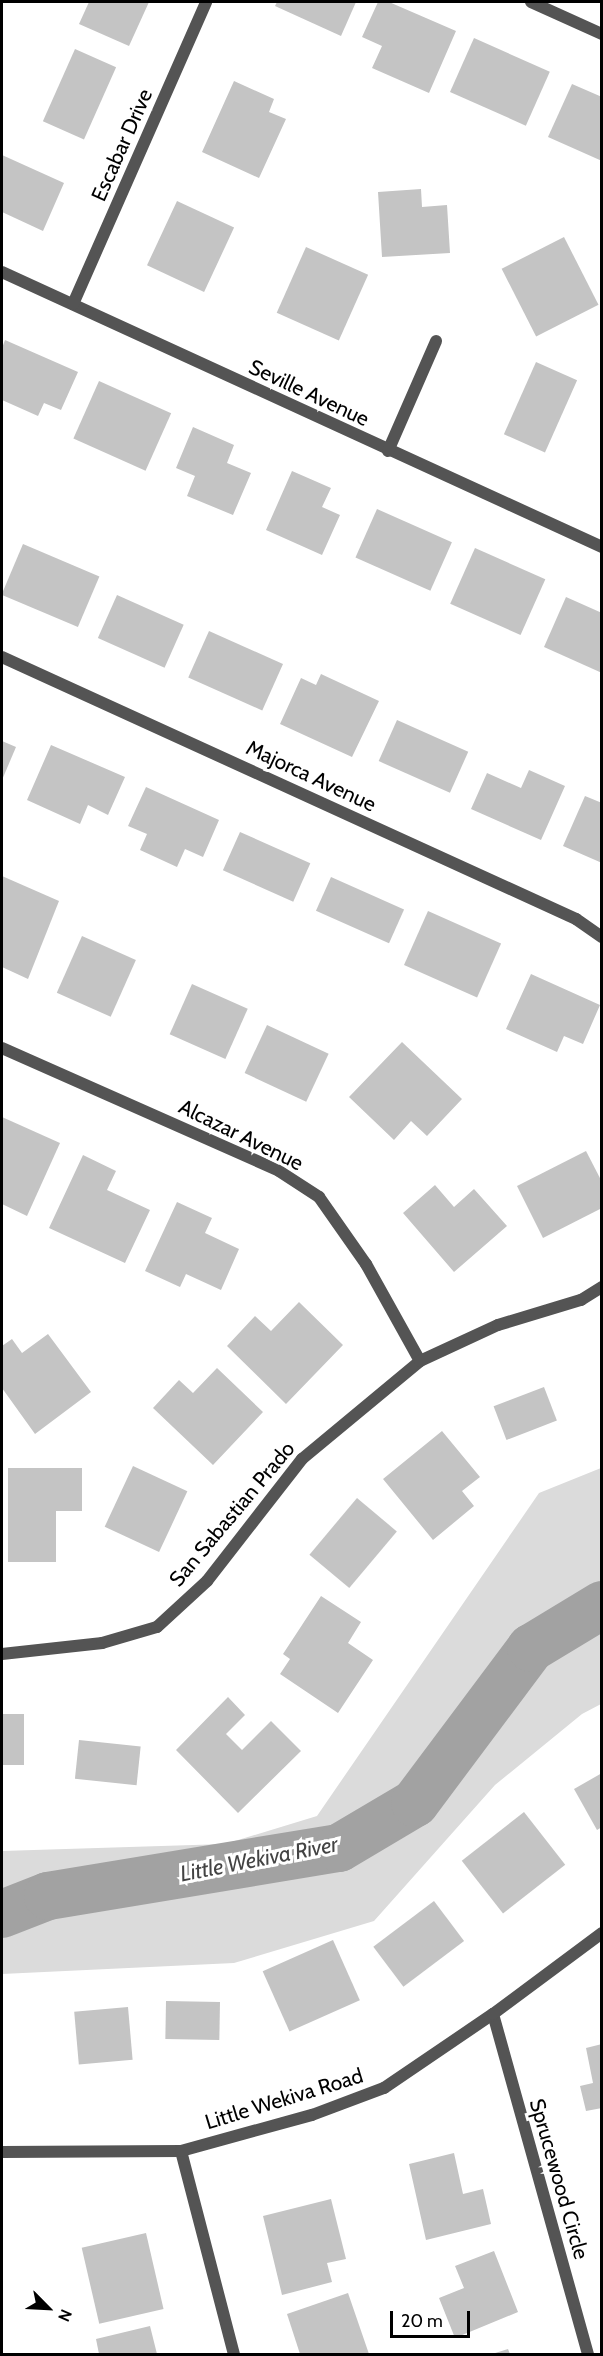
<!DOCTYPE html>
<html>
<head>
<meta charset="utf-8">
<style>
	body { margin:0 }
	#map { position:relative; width:603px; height:2356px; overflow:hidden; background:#fff; font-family:Cabin,sans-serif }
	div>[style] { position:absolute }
	.green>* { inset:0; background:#dbdbdb }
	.river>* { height:48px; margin:-24px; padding:0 24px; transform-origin:24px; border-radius:24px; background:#a2a2a2 }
	.building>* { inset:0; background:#c4c4c4; transform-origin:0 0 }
	.minor>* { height:12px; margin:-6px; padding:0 6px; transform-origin:6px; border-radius:6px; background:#545454 }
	span { translate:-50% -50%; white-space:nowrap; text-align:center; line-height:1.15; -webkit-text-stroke:6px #fff; paint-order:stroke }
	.street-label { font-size:21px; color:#000 }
	.water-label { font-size:22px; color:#434343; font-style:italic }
	.frame { position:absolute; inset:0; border:3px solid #000; pointer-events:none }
	.north { position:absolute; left:18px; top:2278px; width:60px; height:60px; -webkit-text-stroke:4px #fff; paint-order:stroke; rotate:114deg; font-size:16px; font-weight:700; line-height:24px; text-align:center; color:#000 }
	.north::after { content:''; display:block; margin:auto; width:21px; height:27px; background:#000; clip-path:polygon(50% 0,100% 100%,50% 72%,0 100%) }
	.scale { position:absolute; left:390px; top:2311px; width:80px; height:27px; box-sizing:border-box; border:3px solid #000; border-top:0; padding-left:8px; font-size:18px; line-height:21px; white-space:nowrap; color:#000; -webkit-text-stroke:4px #fff; paint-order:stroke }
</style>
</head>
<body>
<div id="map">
	<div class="green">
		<div style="clip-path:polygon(601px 1468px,601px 1704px,582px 1714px,495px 1785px,374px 1921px,234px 1963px,2px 1974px,2px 1851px,225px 1844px,317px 1816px,539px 1493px)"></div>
	</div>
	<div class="river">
		<div style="left:2px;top:1914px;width:49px;rotate:-21.4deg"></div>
		<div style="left:48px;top:1896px;width:295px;rotate:-9.4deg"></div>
		<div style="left:339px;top:1848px;width:88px;rotate:-30.6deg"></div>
		<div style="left:415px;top:1803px;width:194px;rotate:-53.2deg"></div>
		<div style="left:531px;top:1648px;width:83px;rotate:-31.2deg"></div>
	</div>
	<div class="building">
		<div style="clip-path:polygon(89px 2px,149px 2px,129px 46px,79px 24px)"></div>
		<div style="clip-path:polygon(277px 2px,356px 2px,341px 36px,275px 6px)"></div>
		<div style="clip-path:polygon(378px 2px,389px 2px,456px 31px,429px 93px,372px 68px,382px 46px,362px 37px)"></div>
		<div style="left:474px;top:38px;width:83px;height:59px;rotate:24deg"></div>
		<div style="left:75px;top:49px;width:45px;height:79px;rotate:24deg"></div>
		<div style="clip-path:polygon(234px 81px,274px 99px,269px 112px,286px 119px,259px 178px,202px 152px)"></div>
		<div style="clip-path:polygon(572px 84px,602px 97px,602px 161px,548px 137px)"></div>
		<div style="clip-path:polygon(2px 155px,64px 183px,43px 231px,2px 212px)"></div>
		<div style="clip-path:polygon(421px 189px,422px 207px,447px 205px,450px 253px,382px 257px,378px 192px)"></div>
		<div style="left:177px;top:201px;width:63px;height:71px;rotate:25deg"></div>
		<div style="left:564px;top:237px;width:76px;height:70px;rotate:63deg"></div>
		<div style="left:306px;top:247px;width:68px;height:72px;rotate:24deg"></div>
		<div style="clip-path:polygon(5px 340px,78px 372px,61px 410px,44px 403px,38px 416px,2px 400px,2px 348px)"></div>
		<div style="left:536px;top:362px;width:45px;height:79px;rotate:24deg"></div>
		<div style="left:99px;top:381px;width:79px;height:63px;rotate:24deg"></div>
		<div style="clip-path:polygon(193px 427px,234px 445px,227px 463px,251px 473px,233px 515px,187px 496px,195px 476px,176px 468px)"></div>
		<div style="clip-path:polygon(292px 471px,331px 488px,322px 507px,340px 515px,322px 555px,266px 530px)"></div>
		<div style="left:377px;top:509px;width:82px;height:53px;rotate:24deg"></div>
		<div style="left:23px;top:544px;width:83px;height:55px;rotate:23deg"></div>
		<div style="left:475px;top:548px;width:77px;height:61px;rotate:24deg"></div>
		<div style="left:117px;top:595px;width:73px;height:47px;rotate:24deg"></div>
		<div style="clip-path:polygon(566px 597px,602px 613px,602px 673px,544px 647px)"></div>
		<div style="left:209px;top:631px;width:81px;height:51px;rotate:24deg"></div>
		<div style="clip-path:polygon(321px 674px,379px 701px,352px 757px,280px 724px,301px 678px,316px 685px)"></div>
		<div style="left:397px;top:720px;width:78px;height:45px;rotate:24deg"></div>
		<div style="clip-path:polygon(2px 741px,16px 747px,2px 780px)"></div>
		<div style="clip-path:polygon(51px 745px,125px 777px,108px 815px,88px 805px,80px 824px,27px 800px)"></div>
		<div style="clip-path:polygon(529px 770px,565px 786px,541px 840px,471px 809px,487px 773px,521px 788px)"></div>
		<div style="clip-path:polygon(146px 787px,219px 820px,203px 857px,185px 849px,177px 867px,140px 850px,147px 834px,128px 826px)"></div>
		<div style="clip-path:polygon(585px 796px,602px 803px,602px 863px,563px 846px)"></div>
		<div style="left:240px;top:832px;width:77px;height:42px;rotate:24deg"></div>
		<div style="clip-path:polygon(2px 876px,59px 901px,28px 979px,2px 967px)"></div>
		<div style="left:331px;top:877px;width:80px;height:37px;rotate:24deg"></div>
		<div style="left:428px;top:911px;width:80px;height:59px;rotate:24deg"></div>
		<div style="left:82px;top:936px;width:59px;height:62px;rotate:24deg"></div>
		<div style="clip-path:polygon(531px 974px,600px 1005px,583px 1044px,564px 1036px,557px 1052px,506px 1029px)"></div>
		<div style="left:192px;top:984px;width:61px;height:55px;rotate:24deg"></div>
		<div style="left:267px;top:1025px;width:68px;height:53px;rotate:25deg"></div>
		<div style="clip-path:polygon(402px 1042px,462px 1099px,427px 1136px,411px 1121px,394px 1140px,349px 1097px)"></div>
		<div style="clip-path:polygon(2px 1117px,60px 1143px,27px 1216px,2px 1204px)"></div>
		<div style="clip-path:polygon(586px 1151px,602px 1182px,602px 1208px,543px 1238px,517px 1186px)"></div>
		<div style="clip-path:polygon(83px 1155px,116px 1171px,107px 1190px,150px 1210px,125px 1263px,49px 1228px)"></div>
		<div style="clip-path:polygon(435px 1185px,454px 1207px,474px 1189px,507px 1226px,454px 1272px,403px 1213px)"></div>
		<div style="clip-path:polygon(177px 1202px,212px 1218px,205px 1233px,239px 1249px,221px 1290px,186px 1274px,180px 1287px,145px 1271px)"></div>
		<div style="clip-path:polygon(299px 1302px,343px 1345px,286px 1404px,227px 1346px,255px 1316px,271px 1331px)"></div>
		<div style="clip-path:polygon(48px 1334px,91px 1392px,35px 1434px,2px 1388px,2px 1346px,12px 1339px,22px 1353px)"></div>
		<div style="clip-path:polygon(217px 1368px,263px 1412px,213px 1465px,153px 1408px,179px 1380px,193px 1393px)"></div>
		<div style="left:544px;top:1387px;width:36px;height:54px;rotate:69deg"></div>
		<div style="clip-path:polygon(442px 1431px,480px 1477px,462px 1491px,474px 1506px,433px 1540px,383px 1479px)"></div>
		<div style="left:133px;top:1466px;width:60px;height:67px;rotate:25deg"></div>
		<div style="clip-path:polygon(8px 1468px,82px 1468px,82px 1511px,56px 1511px,56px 1562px,8px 1562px)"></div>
		<div style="left:357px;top:1498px;width:52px;height:74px;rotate:40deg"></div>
		<div style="clip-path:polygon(321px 1596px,361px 1622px,348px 1643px,373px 1660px,338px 1713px,280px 1674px,290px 1659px,283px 1654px)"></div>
		<div style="clip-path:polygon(228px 1697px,245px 1715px,226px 1734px,242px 1750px,271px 1721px,301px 1751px,238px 1813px,176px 1750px)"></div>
		<div style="left:2px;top:1714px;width:22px;height:51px"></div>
		<div style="left:79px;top:1740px;width:62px;height:39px;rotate:6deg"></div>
		<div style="clip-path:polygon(602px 1773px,602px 1827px,597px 1830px,574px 1789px)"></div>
		<div style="left:524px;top:1812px;width:67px;height:79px;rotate:52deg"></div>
		<div style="left:434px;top:1901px;width:50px;height:76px;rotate:53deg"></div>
		<div style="left:333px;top:1940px;width:66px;height:77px;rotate:66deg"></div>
		<div style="left:166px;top:2001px;width:54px;height:38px;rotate:1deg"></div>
		<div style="left:128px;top:2007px;width:53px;height:54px;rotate:85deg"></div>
		<div style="clip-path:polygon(602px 2044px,602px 2108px,586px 2111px,580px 2086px,593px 2083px,586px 2048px)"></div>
		<div style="clip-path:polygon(454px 2153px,463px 2194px,483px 2189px,491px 2224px,426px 2240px,409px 2164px)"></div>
		<div style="clip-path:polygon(331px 2199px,346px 2259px,327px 2263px,332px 2282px,282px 2295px,263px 2216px)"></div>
		<div style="left:146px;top:2233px;width:78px;height:66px;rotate:77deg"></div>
		<div style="clip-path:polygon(494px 2251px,518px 2312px,455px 2338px,439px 2298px,464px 2288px,455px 2266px)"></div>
		<div style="clip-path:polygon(348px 2293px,369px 2354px,300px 2354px,287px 2314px)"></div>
		<div style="clip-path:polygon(150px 2326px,157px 2354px,99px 2354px,96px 2339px)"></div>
		<div style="clip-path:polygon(508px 2349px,510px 2354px,492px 2354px)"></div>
	</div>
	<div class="minor">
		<div style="left:531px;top:2px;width:78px;rotate:24.3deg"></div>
		<div style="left:2px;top:272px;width:660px;rotate:24.62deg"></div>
		<div style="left:73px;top:304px;width:330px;rotate:-66.2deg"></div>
		<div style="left:388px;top:451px;width:120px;rotate:-66.4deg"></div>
		<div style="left:2px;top:657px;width:631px;rotate:24.53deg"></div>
		<div style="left:576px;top:919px;width:32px;rotate:35deg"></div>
		<div style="left:2px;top:1048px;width:303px;rotate:23.9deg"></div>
		<div style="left:279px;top:1171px;width:48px;rotate:33deg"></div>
		<div style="left:319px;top:1197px;width:82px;rotate:55deg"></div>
		<div style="left:366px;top:1264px;width:111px;rotate:60.9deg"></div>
		<div style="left:2px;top:1654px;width:101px;rotate:-6.3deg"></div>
		<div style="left:102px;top:1643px;width:57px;rotate:-16.2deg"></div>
		<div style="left:157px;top:1627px;width:68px;rotate:-42.6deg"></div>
		<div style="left:207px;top:1581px;width:155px;rotate:-52.1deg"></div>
		<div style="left:302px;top:1459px;width:153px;rotate:-39.7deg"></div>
		<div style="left:420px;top:1361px;width:86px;rotate:-24.8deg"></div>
		<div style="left:498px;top:1325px;width:87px;rotate:-16.8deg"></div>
		<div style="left:581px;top:1300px;width:25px;rotate:-32deg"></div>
		<div style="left:493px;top:2014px;width:353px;rotate:74.4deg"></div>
		<div style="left:181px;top:2151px;width:210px;rotate:75.4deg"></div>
		<div style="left:2px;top:2152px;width:179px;rotate:-0.3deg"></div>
		<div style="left:181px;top:2151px;width:136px;rotate:-15.4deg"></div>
		<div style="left:312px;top:2115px;width:77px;rotate:-20.6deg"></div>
		<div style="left:384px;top:2088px;width:132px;rotate:-34.2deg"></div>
		<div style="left:493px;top:2014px;width:136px;rotate:-36.6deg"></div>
	</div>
	<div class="street-label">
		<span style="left:122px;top:145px;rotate:-66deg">Escabar Drive</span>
		<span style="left:309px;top:393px;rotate:25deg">Seville Avenue</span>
		<span style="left:311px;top:776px;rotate:25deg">Majorca Avenue</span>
		<span style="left:241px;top:1135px;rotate:26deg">Alcazar Avenue</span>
		<span style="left:232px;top:1514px;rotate:-50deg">San Sabastian Prado</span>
		<span style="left:284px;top:2099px;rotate:-17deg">Little Wekiva Road</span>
		<span style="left:559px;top:2179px;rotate:74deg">Sprucewood Circle</span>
	</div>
	<div class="water-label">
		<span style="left:259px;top:1859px;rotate:-11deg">Little Wekiva River</span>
	</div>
	<div class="frame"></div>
	<div class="north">N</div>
	<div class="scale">20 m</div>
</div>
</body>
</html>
